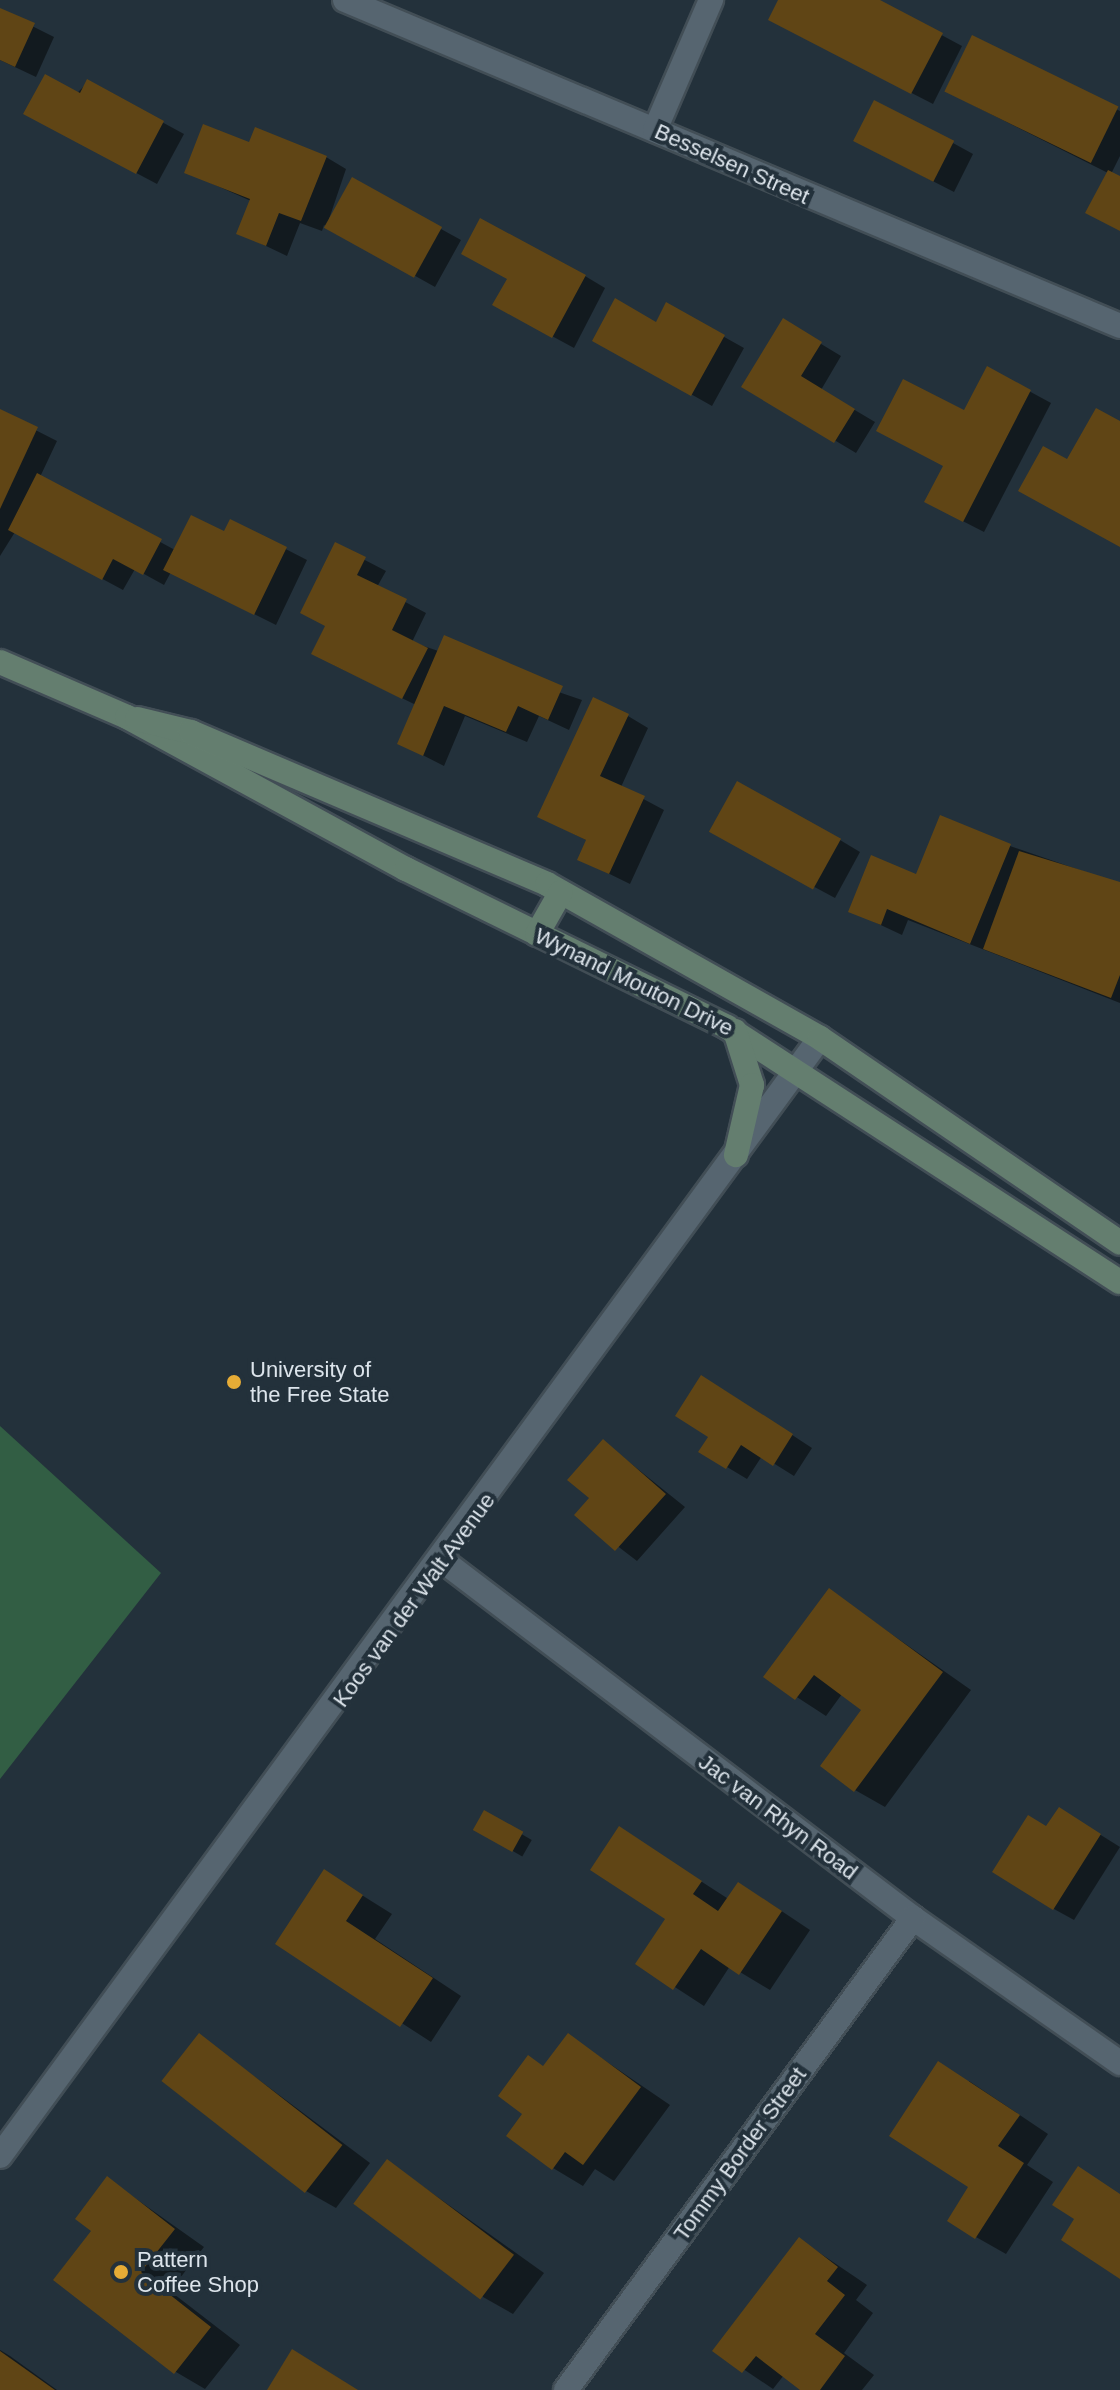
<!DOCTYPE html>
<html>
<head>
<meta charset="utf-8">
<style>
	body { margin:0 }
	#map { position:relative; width:1120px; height:2390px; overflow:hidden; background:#23313b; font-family:Helvetica,sans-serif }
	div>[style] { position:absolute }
	.green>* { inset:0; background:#325e44 }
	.shadow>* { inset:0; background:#0007; transform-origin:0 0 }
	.building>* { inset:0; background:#604515; transform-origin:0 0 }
	.roads { filter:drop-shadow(2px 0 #424e56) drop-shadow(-2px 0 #424e56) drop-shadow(0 2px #424e56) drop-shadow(0 -2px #424e56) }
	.street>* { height:24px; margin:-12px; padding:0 12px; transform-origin:12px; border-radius:12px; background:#566570 }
	.secondary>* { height:24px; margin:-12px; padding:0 12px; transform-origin:12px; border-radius:12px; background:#647e6f }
	.dots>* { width:22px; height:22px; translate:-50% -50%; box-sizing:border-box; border:4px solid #23313b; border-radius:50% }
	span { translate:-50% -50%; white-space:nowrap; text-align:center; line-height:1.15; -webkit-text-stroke:8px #23313b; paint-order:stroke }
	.street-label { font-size:22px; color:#dce4eb }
	.poi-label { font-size:22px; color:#dce4eb }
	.left { translate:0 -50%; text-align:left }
</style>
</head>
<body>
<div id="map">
	<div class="green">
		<div style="clip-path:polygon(0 1426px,161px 1573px,0 1779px)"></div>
	</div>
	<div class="shadow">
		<div style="clip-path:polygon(781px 0,876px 0,962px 46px,933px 104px,791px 31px)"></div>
		<div style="clip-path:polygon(0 10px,54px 37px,36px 77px,0 60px)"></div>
		<div style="clip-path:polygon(973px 38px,1120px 111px,1120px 156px,1111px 174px,1120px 178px,1120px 230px,1108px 173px,967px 102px)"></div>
		<div style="clip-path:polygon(88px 82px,184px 134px,157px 184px,46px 125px)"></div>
		<div style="clip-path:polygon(953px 143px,973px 154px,954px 192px,876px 152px)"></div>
		<div style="clip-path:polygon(250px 145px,326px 157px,346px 169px,327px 225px,352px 180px,461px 240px,435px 287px,324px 225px,322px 231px,300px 223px,287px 256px,239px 233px,251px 201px,186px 172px)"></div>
		<div style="clip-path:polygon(585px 276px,605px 288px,574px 348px,515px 316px)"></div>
		<div style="clip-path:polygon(667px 305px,744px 348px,712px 406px,595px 340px,657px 325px)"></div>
		<div style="clip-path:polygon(803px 333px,841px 356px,821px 390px,875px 422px,856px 453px,744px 386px)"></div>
		<div style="clip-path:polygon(988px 369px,1051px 403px,984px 532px,947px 513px,945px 466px)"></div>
		<div style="clip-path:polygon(0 412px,57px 441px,40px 477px,175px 550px,225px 534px,231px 521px,307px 560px,276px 625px,171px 572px,164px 585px,135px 569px,123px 590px,15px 532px,0 556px)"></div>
		<div style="clip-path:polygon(336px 545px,386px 571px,377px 587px,426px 613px,412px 642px,582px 700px,569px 730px,539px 716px,527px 742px,465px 716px,444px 766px,399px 743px,416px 705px,334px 665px,327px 626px)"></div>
		<div style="clip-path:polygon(628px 716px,648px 728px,621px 787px,664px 810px,630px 884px,579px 859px,588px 841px,540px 817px)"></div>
		<div style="clip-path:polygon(840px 840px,860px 852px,835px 898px,733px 843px)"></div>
		<div style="clip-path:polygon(1010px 846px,1120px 884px,1120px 1003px,908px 920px,902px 935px,851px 911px)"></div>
		<div style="clip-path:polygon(722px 1389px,812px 1448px,794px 1476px,762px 1456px,747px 1479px,727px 1467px,711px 1436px)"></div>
		<div style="clip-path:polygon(604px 1442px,685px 1507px,637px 1561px,577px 1515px,592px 1498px)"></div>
		<div style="clip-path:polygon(830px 1591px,971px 1690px,885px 1807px,855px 1790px,864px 1710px,842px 1694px,826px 1716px,766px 1677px)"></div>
		<div style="left:485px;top:1813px;width:54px;height:19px;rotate:30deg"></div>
		<div style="clip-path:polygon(1080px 1822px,1120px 1847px,1074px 1920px,1054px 1909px,1047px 1828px)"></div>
		<div style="clip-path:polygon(620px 1829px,730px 1900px,768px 1902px,810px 1930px,770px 1990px,730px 1966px,704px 2006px,638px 1963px,667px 1919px)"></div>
		<div style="clip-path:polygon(325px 1872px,392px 1914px,375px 1939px,461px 1996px,431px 2042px,278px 1943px)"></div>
		<div style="clip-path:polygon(200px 2036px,370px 2163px,336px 2208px,306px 2191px)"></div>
		<div style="clip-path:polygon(569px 2036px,670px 2105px,614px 2181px,595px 2169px,583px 2186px,553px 2168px,525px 2113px)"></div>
		<div style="clip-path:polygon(969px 2081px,1048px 2134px,1027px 2165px,1053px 2182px,1006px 2254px,976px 2237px)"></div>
		<div style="clip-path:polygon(387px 2161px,544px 2273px,513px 2314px,483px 2297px)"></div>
		<div style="clip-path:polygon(108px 2179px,204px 2247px,170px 2291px,240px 2345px,205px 2389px,176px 2372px,94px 2231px)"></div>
		<div style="clip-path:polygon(799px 2239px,867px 2285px,856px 2300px,873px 2313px,844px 2353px,874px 2375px,862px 2390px,804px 2390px,784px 2375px,773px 2389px,715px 2350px)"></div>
		<div style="clip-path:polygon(0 2350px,10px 2356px,57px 2390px,0 2390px)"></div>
	</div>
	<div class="building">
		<div style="clip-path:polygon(778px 0,880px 0,943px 33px,911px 94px,768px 20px)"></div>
		<div style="clip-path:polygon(0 8px,35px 23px,15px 67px,0 60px)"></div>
		<div style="left:972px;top:35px;width:163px;height:63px;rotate:26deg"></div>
		<div style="clip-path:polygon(45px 74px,80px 93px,87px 79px,164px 121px,136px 174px,23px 114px)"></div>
		<div style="left:874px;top:100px;width:90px;height:46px;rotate:27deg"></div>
		<div style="clip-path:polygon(203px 124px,249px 142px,255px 127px,327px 156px,301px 221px,279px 213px,266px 246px,236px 234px,250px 199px,184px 173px)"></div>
		<div style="clip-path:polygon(1108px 170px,1120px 176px,1120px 231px,1085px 213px)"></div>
		<div style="left:352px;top:177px;width:103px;height:58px;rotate:29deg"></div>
		<div style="clip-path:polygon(480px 218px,586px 275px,552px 338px,492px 305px,507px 279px,461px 254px)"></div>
		<div style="clip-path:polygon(615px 298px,656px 322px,666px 302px,725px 335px,691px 396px,592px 341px)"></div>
		<div style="clip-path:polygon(783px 318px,822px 342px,801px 376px,855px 409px,834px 443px,741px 387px)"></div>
		<div style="clip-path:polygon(987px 366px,1031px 390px,963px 522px,924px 502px,943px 466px,876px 431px,903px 379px,964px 410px)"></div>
		<div style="clip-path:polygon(1096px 408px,1120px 421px,1120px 547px,1018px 491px,1043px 446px,1067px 459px)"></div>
		<div style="clip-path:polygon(0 409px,38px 427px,0 509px)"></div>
		<div style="clip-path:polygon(37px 473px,162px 539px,143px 575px,113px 559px,102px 580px,8px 530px)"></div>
		<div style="clip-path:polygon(191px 515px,224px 531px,230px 519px,287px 547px,254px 615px,163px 570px)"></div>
		<div style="clip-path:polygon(335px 542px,366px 557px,357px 575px,407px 599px,392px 630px,428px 648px,402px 699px,311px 654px,325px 626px,300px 613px)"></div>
		<div style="clip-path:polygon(444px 635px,563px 686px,548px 720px,518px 706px,506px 732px,444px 706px,423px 756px,397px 744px)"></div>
		<div style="clip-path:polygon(593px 697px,629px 714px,600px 776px,645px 796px,609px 874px,577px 860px,586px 840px,537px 817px)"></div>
		<div style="left:737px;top:781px;width:119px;height:58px;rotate:29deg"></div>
		<div style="clip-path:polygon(940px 815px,1011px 844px,970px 944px,887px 909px,881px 925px,848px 912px,871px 855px,916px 874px)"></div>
		<div style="clip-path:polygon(1019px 851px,1120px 882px,1120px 975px,1111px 998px,983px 949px)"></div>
		<div style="clip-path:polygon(701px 1375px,793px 1434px,773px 1466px,741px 1445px,726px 1469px,698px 1452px,708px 1437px,675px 1416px)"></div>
		<div style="clip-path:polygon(603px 1439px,666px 1494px,615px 1551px,574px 1515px,589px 1498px,567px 1480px)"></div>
		<div style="clip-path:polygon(829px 1588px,943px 1672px,854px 1792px,820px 1766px,861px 1710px,814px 1675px,795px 1700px,763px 1677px)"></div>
		<div style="clip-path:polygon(1059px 1807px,1101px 1834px,1053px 1910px,992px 1872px,1028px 1815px,1046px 1826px)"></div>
		<div style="left:484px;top:1810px;width:45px;height:23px;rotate:29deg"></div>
		<div style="clip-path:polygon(619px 1826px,702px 1881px,693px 1894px,718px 1911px,738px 1882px,782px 1911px,739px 1975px,701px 1949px,673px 1990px,635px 1964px,665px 1919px,590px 1870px)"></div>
		<div style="clip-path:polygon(324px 1869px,363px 1895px,346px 1921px,433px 1978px,400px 2027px,275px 1944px)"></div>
		<div style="left:199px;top:2033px;width:182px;height:61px;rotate:38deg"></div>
		<div style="clip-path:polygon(568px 2033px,641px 2087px,583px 2165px,565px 2152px,552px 2170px,506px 2136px,522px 2114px,498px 2096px,528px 2055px,543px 2066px)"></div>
		<div style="clip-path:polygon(938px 2061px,1020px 2115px,998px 2146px,1024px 2163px,975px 2239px,947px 2221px,968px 2187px,889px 2136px)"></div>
		<div style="left:387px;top:2159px;width:159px;height:56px;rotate:37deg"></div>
		<div style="clip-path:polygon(1078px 2166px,1120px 2194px,1120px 2279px,1061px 2240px,1074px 2219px,1052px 2205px)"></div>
		<div style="clip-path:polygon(107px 2176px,175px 2229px,141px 2272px,211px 2327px,174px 2374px,53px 2280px,91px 2231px,75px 2219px)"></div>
		<div style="clip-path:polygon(799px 2237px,838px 2267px,827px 2281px,845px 2295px,815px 2334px,845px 2356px,820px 2390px,800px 2390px,756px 2356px,742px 2373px,712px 2351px)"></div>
		<div style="clip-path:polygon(292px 2349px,358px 2390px,267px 2390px)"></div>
		<div style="clip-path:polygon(0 2351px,55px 2390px,0 2390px)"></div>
	</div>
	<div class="roads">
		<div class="street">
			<div style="left:345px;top:0;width:841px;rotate:22.81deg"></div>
			<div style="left:655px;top:130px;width:142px;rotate:-66.7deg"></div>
			<div style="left:443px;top:1561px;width:590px;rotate:37.22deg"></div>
			<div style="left:913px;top:1918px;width:253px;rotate:35deg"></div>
			<div style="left:0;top:2156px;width:1386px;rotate:-53.74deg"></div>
			<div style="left:566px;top:2390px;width:586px;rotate:-53.68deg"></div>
		</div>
		<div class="secondary">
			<div style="left:0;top:662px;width:138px;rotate:23.4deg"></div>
			<div style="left:127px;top:717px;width:318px;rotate:28.6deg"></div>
			<div style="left:406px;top:869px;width:358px;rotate:26.2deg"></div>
			<div style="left:727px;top:1027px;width:468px;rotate:33deg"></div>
			<div style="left:137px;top:719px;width:56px;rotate:13.5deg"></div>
			<div style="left:191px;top:732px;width:387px;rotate:23.1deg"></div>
			<div style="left:547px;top:884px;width:313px;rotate:29.4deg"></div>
			<div style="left:820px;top:1038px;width:363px;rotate:34.3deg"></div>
			<div style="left:537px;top:934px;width:48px;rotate:-60.3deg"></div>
			<div style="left:735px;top:1031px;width:57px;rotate:72.5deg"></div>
			<div style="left:752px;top:1085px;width:72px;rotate:102.9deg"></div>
		</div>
	</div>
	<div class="dots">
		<div style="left:234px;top:1382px;background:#e6ac36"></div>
		<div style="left:121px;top:2272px;background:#e6ac36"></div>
	</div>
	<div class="street-label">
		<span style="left:732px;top:164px;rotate:24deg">Besselsen Street</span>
		<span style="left:634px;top:982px;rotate:26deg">Wynand Mouton Drive</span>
		<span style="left:414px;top:1600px;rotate:-54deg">Koos van der Walt Avenue</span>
		<span style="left:778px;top:1817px;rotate:37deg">Jac van Rhyn Road</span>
		<span style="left:740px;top:2154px;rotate:-54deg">Tommy Border Street</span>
	</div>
	<div class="poi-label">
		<span class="left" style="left:250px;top:1382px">University of<br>the Free State</span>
		<span class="left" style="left:137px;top:2272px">Pattern<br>Coffee Shop</span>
	</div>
</div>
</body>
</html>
